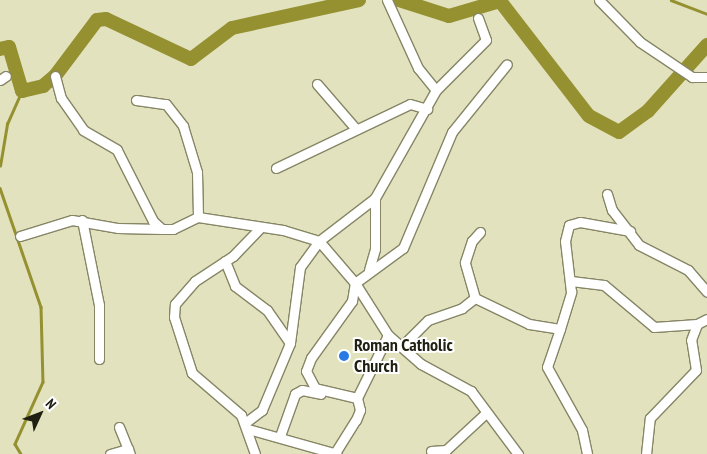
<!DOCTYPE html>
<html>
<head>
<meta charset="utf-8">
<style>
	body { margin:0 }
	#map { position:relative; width:707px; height:454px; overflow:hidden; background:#e2e2bf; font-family:"PT Sans Narrow",sans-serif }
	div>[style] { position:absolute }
	.stream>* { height:2.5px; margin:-1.25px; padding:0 1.25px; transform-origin:1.25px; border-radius:1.25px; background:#959131 }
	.river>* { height:14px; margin:-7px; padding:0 7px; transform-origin:7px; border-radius:7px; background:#959131 }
	.roads { filter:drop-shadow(1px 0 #868666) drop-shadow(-1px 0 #868666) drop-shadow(0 1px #868666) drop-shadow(0 -1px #868666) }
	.minor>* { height:9px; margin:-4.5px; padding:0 4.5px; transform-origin:4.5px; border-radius:4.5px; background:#fff }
	.dots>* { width:14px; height:14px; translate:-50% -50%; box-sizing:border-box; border:2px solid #fff; border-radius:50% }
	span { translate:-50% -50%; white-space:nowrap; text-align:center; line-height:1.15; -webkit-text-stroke:4px #fff; paint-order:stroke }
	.poi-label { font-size:18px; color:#1f1f12; font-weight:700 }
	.left { translate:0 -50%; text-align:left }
	.north { position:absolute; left:15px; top:389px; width:50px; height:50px; -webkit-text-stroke:4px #fff; paint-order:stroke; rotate:47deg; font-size:14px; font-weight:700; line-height:20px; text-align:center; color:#1f1f12 }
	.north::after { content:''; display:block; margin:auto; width:18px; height:22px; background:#1f1f12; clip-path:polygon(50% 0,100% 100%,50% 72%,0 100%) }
</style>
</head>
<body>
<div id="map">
	<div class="stream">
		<div style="left:671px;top:0;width:39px;rotate:21deg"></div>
		<div style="left:0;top:166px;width:43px;rotate:-80.5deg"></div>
		<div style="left:7px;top:124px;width:36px;rotate:-66deg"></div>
		<div style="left:0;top:188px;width:126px;rotate:71deg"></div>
		<div style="left:41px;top:307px;width:75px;rotate:88.5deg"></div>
		<div style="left:43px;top:382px;width:68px;rotate:114.3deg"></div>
		<div style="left:15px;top:444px;width:12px;rotate:59deg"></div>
	</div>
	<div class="river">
		<div style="left:399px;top:0;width:52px;rotate:17.7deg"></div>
		<div style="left:449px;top:16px;width:53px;rotate:-16.4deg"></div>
		<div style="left:500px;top:1px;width:145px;rotate:52.3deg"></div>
		<div style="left:589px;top:116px;width:34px;rotate:28deg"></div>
		<div style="left:619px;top:132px;width:36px;rotate:-36deg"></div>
		<div style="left:648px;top:111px;width:89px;rotate:-48.2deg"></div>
		<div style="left:0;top:49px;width:9px;rotate:-13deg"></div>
		<div style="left:9px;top:47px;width:46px;rotate:73.5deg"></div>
		<div style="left:22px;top:91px;width:22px;rotate:-13deg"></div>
		<div style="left:43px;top:86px;width:16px;rotate:-40deg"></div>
		<div style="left:55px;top:76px;width:70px;rotate:-53.1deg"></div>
		<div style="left:97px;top:20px;width:9px;rotate:-6deg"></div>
		<div style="left:106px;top:19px;width:94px;rotate:25.2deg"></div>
		<div style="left:191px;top:59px;width:51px;rotate:-37.1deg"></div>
		<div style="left:232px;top:28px;width:130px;rotate:-12.4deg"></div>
	</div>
	<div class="roads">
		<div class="minor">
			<div style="left:387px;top:0;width:75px;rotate:65.5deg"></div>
			<div style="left:418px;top:68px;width:28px;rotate:51deg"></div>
			<div style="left:599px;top:0;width:59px;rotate:45.7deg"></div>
			<div style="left:640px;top:42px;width:63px;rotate:33.9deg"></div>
			<div style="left:692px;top:77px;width:15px"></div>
			<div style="left:478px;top:18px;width:23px;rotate:70deg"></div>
			<div style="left:486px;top:40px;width:71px;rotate:135deg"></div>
			<div style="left:436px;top:90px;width:124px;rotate:119.5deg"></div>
			<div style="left:375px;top:198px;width:71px;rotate:142.5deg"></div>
			<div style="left:319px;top:241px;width:55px;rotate:49.4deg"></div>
			<div style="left:355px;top:283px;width:62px;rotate:57.6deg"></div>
			<div style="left:388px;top:335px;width:44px;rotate:41.3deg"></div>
			<div style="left:421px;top:364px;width:57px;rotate:28.4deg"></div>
			<div style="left:471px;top:391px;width:79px;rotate:53.3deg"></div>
			<div style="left:55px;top:76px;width:23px;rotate:75deg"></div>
			<div style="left:61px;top:98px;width:39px;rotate:55deg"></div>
			<div style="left:83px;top:130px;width:39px;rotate:30deg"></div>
			<div style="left:117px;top:150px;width:80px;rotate:63.1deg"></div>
			<div style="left:153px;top:221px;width:12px;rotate:42deg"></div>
			<div style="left:162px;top:229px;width:11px"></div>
			<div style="left:173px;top:229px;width:28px;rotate:-26deg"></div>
			<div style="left:0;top:80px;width:7px;rotate:-34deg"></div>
			<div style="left:317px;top:84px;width:60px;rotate:49.1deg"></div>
			<div style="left:136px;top:100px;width:30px;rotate:8deg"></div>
			<div style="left:166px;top:104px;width:28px;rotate:52deg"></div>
			<div style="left:183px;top:126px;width:48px;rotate:73.1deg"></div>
			<div style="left:197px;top:172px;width:45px;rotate:88.7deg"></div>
			<div style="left:198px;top:217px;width:86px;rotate:8.7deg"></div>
			<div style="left:283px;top:230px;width:38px;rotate:17deg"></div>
			<div style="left:319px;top:241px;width:32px;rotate:126deg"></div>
			<div style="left:300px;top:267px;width:77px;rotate:97.5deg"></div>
			<div style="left:290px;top:343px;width:73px;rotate:112.7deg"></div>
			<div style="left:262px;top:410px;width:20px;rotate:143deg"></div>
			<div style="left:276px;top:168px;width:148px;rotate:-25.5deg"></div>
			<div style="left:410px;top:104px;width:18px;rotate:16deg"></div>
			<div style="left:607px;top:194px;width:17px;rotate:73deg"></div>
			<div style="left:612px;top:210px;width:44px;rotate:52.4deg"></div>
			<div style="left:639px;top:245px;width:55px;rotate:27deg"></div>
			<div style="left:688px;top:270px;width:29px;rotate:49deg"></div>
			<div style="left:82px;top:220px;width:87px;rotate:78.7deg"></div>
			<div style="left:99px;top:305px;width:54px;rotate:90deg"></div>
			<div style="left:20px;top:236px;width:54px;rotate:-17.1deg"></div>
			<div style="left:72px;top:220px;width:47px;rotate:9.9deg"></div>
			<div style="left:118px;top:228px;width:44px;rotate:1.3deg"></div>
			<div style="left:225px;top:261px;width:27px;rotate:68deg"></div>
			<div style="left:235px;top:286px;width:40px;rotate:37deg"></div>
			<div style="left:267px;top:310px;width:40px;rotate:55.1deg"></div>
			<div style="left:369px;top:270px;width:22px;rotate:-74deg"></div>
			<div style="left:375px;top:249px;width:51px;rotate:-90deg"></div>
			<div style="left:571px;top:281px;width:33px;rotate:7deg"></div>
			<div style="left:604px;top:285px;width:65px;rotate:40deg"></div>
			<div style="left:654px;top:327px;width:43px;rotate:-4deg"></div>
			<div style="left:697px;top:324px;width:11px;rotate:-27deg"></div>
			<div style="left:475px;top:298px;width:37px;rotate:-106deg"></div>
			<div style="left:465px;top:262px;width:22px;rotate:-72deg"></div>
			<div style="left:472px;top:241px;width:12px;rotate:-48deg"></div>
			<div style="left:560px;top:329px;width:40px;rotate:108.9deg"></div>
			<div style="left:547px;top:367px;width:72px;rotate:60.9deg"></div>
			<div style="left:582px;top:430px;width:25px;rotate:78deg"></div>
			<div style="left:401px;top:347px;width:38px;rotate:-45deg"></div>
			<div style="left:428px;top:320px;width:36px;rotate:-19deg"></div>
			<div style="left:462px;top:308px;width:16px;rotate:-38deg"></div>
			<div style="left:475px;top:298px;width:60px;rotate:25.7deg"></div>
			<div style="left:529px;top:324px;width:31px;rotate:9deg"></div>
			<div style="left:560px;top:329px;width:39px;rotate:-73deg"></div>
			<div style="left:571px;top:292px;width:51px;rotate:-96.7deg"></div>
			<div style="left:565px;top:241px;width:16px;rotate:-76deg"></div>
			<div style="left:569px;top:225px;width:11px;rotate:-15deg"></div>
			<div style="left:580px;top:222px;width:51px;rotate:10.2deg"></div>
			<div style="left:357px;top:398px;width:43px;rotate:-166.6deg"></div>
			<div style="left:315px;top:388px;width:19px;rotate:-118deg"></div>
			<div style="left:306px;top:371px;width:14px;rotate:-69deg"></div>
			<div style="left:311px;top:358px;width:70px;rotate:-54.3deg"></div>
			<div style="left:352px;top:301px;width:18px;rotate:-81deg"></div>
			<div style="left:355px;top:283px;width:59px;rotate:-36.1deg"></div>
			<div style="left:403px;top:248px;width:126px;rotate:-67.1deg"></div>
			<div style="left:452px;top:132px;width:87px;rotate:-51deg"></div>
			<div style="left:119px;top:427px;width:29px;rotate:68deg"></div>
			<div style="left:248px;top:429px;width:92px;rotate:15.7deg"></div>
			<div style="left:280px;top:436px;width:45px;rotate:-70.3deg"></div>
			<div style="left:295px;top:394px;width:8px;rotate:-30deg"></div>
			<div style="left:302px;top:390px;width:19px;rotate:12deg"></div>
			<div style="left:431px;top:451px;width:15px;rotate:-4deg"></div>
			<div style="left:446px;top:450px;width:54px;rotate:-42.8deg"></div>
			<div style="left:335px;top:453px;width:39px;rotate:-58deg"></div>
			<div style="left:356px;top:420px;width:11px;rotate:-68deg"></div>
			<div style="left:360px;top:410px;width:12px;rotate:-104deg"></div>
			<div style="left:357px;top:398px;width:70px;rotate:-63.8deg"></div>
			<div style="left:110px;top:454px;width:19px;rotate:-16deg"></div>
			<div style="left:255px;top:454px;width:41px;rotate:-109.7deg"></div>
			<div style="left:241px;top:415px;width:65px;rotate:-139.4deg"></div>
			<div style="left:192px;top:373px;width:59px;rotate:-107.8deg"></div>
			<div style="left:174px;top:317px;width:13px;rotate:-86deg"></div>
			<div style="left:175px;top:304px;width:30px;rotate:-49deg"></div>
			<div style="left:195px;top:281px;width:45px;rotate:-33.3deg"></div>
			<div style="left:233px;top:256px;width:39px;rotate:-46deg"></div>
			<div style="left:646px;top:454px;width:36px;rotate:-84deg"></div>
			<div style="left:650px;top:418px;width:66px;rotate:-46.2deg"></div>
			<div style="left:696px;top:370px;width:30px;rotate:-99deg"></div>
			<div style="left:691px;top:340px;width:17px;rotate:-69deg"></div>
		</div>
	</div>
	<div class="dots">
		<div style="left:344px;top:356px;background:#2a7ae6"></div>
	</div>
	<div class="poi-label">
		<span class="left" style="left:354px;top:356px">Roman Catholic<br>Church</span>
	</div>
	<div class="north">N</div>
</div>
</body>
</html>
